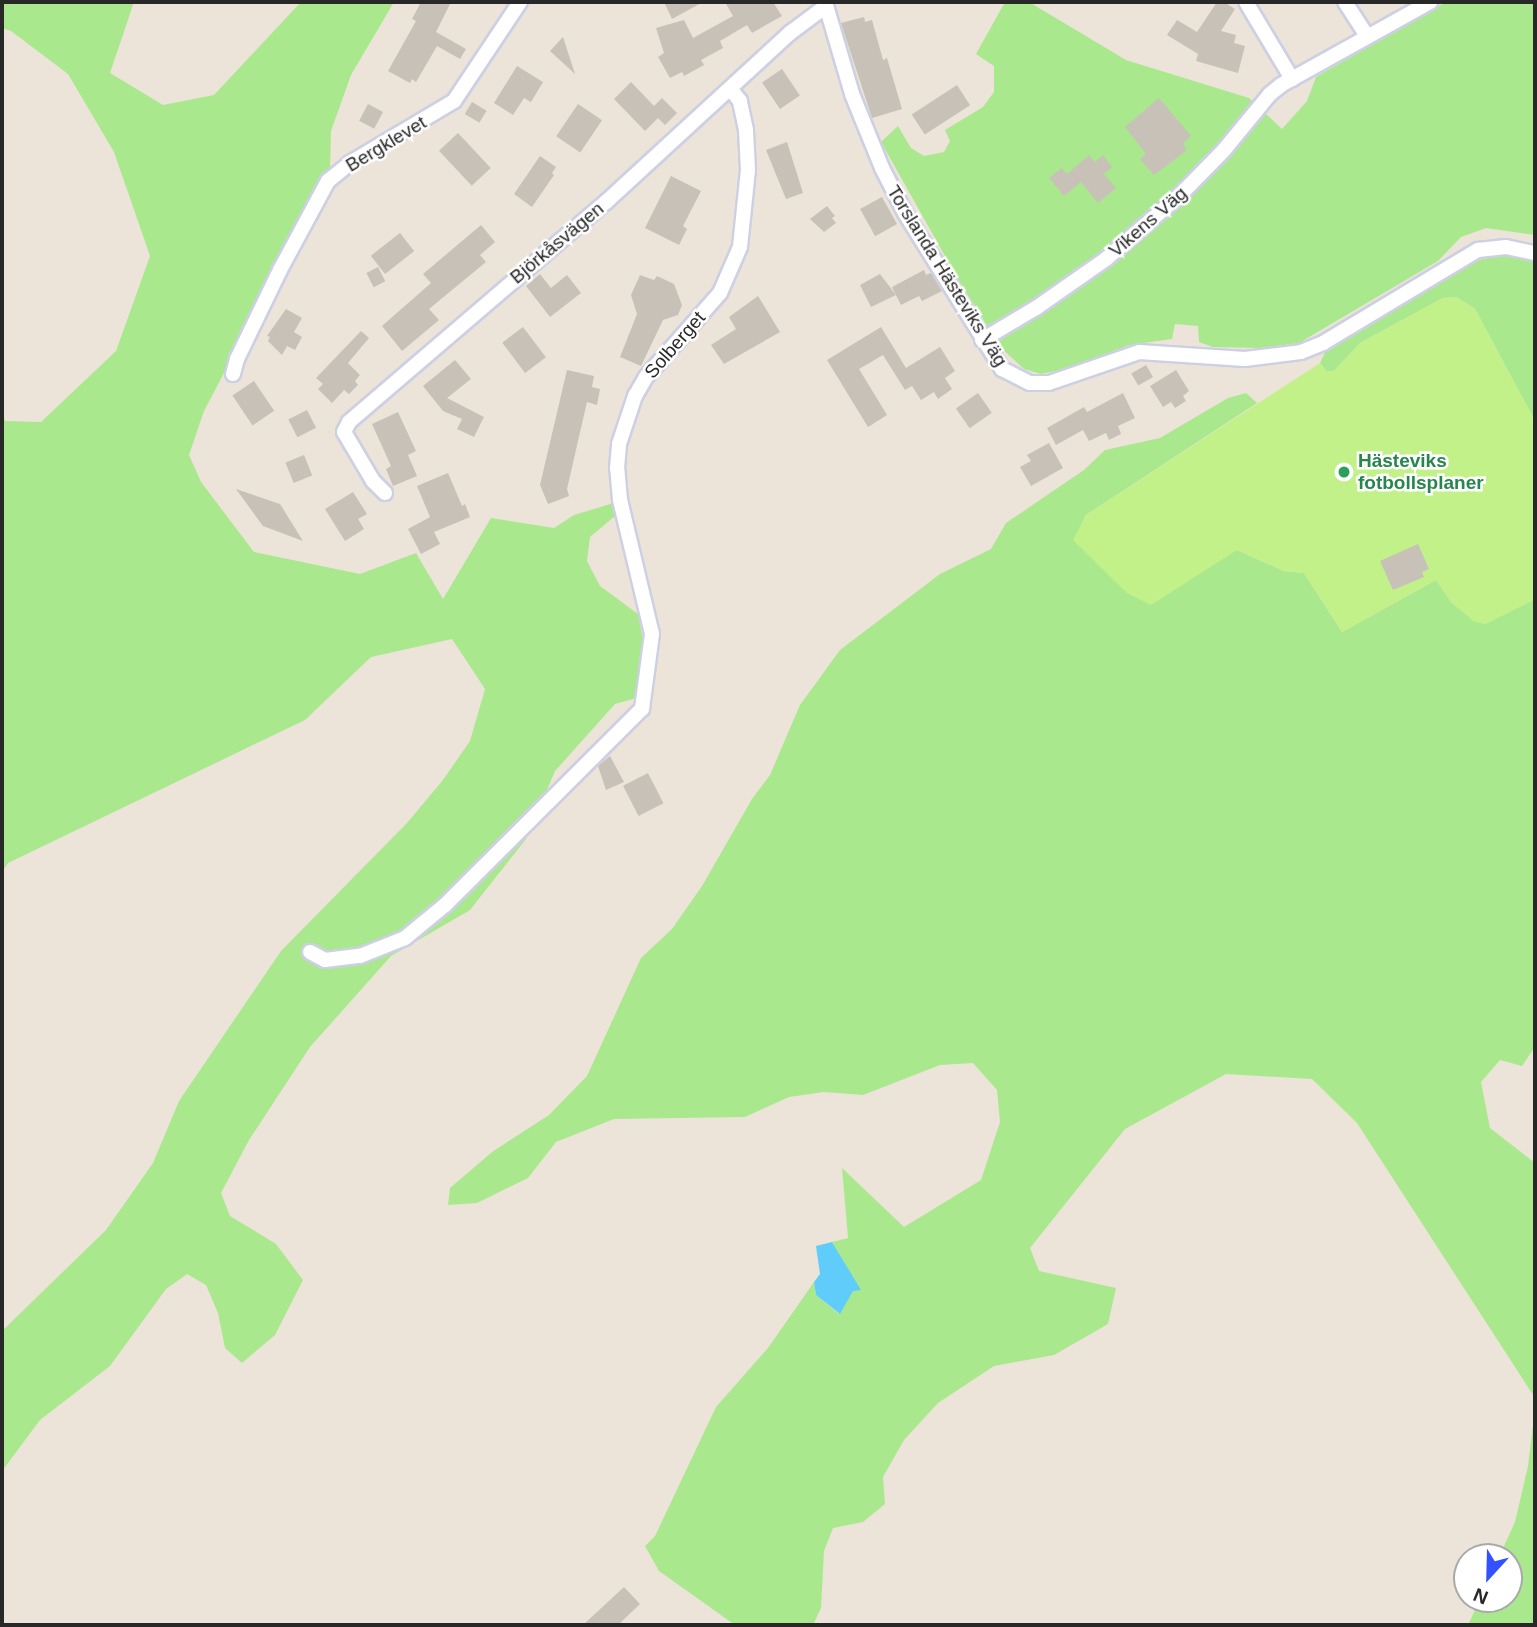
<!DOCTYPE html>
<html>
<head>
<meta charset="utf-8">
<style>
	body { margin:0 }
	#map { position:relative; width:1537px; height:1627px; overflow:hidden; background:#ece4d8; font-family:Arial,sans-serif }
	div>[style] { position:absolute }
	.green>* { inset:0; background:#aae88e }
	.pitch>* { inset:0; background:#c2f189 }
	.water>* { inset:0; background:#60ccf9 }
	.building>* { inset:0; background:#c7c1b8; transform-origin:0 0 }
	.roads { filter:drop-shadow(2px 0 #cdd0e3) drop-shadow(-2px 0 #cdd0e3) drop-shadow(0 2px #cdd0e3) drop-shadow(0 -2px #cdd0e3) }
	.minor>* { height:14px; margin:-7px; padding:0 7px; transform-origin:7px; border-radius:7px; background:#fff }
	.dots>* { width:19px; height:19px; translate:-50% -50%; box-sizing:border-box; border:4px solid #fff; border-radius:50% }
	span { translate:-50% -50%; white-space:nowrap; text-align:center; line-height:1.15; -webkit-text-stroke:5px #fff; paint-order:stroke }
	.street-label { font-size:19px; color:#282828 }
	.leisure-label { font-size:19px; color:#27864d; font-weight:700 }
	.left { translate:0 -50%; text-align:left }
	.frame { position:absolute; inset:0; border:4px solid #282828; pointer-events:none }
	.north { position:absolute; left:1453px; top:1543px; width:70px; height:70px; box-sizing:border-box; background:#fff; border:2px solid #a9a9a9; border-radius:50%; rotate:202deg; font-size:19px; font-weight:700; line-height:28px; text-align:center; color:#282828 }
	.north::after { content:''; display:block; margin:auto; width:24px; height:32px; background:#3252ff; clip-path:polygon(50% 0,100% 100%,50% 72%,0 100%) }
</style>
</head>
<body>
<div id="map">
	<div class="green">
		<div style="clip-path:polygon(2px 2px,134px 2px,110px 73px,163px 105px,214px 95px,301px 2px,394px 2px,351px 75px,331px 131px,330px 172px,204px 411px,189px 455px,201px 482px,254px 552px,360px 574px,416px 553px,443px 599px,491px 518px,554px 528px,574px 515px,617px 502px,615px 516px,590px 537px,587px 561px,600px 586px,638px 614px,643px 640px,640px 697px,615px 704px,555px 771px,526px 839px,470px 910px,391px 956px,310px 1047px,249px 1140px,221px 1193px,230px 1216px,276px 1244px,303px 1280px,275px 1335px,242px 1363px,225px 1348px,218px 1313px,206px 1285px,187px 1274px,166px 1289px,110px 1366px,40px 1420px,2px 1471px,2px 1331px,106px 1230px,153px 1163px,179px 1101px,281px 951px,407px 823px,443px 780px,470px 741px,485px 689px,452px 639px,371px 657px,305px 720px,8px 863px,2px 872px,2px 408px,5px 421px,41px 422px,116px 351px,150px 256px,114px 152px,68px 74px,11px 31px,2px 28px)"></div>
		<div style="clip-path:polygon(1005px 2px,1029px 2px,1126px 60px,1249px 98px,1282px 129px,1307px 101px,1316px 77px,1446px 2px,1535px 2px,1535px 235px,1486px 228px,1461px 237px,1438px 261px,1299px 343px,1260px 348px,1213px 347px,1199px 342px,1198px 326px,1175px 324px,1172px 339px,1129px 345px,1070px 368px,1041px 374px,1024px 369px,1001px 348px,959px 281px,881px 142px,898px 126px,911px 148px,924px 156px,944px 152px,950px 141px,945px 130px,983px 107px,994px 92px,994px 66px,976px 54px)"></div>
		<div style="clip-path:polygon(1502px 255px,1535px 262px,1535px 421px,1475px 309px,1456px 297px,1443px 298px,1360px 343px,1334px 371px,1326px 371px,1320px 363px,1327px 348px,1474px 261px)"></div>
		<div style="clip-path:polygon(1246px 393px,1257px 403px,1086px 515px,1074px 540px,1087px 553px,1237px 550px,1284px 571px,1304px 573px,1342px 632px,1436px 580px,1452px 603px,1485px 624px,1535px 599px,1535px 1047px,1522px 1066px,1500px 1060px,1481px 1082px,1490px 1128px,1535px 1163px,1535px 1398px,1357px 1123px,1312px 1079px,1226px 1074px,1125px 1129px,1030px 1248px,1039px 1271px,1116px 1288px,1108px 1324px,1054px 1355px,994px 1366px,938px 1403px,904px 1440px,883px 1477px,885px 1504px,863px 1522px,833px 1528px,824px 1551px,821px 1608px,813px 1625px,735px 1625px,659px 1571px,645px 1546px,655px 1536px,716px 1407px,768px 1348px,814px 1282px,816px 1295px,839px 1314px,853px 1290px,860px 1290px,832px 1242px,848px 1238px,842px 1168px,904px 1227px,981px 1180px,1000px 1122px,997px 1090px,973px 1063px,940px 1065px,863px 1095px,824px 1092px,789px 1097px,745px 1117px,614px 1119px,556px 1142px,528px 1178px,477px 1203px,448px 1205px,450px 1188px,492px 1152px,549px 1115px,587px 1076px,641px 958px,672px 929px,702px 886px,752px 799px,770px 775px,800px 705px,840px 650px,940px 574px,991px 549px,1006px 523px,1084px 470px,1105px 450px,1160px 438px,1228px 398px)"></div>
		<div style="clip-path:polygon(1535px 1408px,1535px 1625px,1468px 1625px,1480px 1599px,1509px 1599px,1509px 1557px,1499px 1557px,1515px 1522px,1528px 1466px)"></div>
	</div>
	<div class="pitch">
		<div style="clip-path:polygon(1456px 297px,1475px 309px,1535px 421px,1535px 599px,1485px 624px,1473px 621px,1452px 603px,1436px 580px,1342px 632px,1304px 573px,1284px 571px,1237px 550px,1151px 605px,1127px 593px,1073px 540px,1086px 515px,1320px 363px,1326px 371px,1334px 371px,1360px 343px,1443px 298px)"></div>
	</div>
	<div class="water">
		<div style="clip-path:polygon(832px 1242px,861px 1290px,853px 1291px,840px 1314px,816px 1295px,814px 1282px,820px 1274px,816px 1246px)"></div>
	</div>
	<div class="building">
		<div style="clip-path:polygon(421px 2px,451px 2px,436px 32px,466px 49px,460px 59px,437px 46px,416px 82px,412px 79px,410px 83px,388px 71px,416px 21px,412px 19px)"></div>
		<div style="clip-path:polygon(664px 2px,703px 2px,672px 19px)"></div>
		<div style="clip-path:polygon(725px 2px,773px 2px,782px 16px,752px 33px,747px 25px,720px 41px,723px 48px,701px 60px,704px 65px,684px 76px,682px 72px,670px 78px,658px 57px,664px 53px,656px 28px,684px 20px,693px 38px,733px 16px)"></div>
		<div style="clip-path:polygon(1217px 2px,1224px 2px,1235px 9px,1221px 31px,1236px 35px,1234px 43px,1245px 46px,1238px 73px,1196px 61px,1198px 54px,1167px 35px,1177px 20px,1197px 32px)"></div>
		<div style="clip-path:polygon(864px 17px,865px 22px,872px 20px,883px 60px,887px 58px,902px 109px,872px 118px,841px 23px)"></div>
		<div style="clip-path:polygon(563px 37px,575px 74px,550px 51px)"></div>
		<div style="clip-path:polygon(517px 66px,543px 82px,531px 102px,524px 98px,513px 115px,494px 103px)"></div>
		<div style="left:782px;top:69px;width:32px;height:24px;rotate:56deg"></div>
		<div style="clip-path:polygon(631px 82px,654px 106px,662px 98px,677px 113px,665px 125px,658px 118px,645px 131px,614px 99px)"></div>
		<div style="left:957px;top:85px;width:24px;height:54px;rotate:57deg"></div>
		<div style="clip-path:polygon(1159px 98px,1191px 136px,1183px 143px,1187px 150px,1154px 175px,1140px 159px,1146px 154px,1125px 127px)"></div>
		<div style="left:472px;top:102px;width:17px;height:14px;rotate:31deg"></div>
		<div style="left:368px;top:104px;width:17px;height:19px;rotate:28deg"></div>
		<div style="left:578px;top:104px;width:29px;height:39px;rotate:34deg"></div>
		<div style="left:458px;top:133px;width:48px;height:26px;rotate:47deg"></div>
		<div style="clip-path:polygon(787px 142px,803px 193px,786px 199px,766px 150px)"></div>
		<div style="clip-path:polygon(1089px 155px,1095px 162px,1103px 155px,1112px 167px,1104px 174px,1116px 188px,1098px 203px,1081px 182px,1064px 196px,1049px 178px,1062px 168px,1067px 174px)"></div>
		<div style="clip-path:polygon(540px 156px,556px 167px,552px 173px,554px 175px,532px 207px,514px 194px)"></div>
		<div style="clip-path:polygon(671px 176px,701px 191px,683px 226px,687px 229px,679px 245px,645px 228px)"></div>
		<div style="left:882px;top:197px;width:31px;height:25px;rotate:61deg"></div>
		<div style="clip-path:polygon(827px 206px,835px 216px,832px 218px,836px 223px,824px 232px,810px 219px)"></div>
		<div style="clip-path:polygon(481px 225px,495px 242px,480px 255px,486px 262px,429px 309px,439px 320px,402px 351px,382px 326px,431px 283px,423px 274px)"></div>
		<div style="left:400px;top:233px;width:23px;height:37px;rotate:52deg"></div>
		<div style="left:378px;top:267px;width:16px;height:13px;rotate:63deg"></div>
		<div style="clip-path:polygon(924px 270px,926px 275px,931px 273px,942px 291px,922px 301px,919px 296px,901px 305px,892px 287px)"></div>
		<div style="clip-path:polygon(540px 274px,551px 288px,567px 275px,581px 293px,550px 317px,526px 286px)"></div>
		<div style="clip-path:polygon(880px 274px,896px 295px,871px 307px,860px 285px)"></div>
		<div style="clip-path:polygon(640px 275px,654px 280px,657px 276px,674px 284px,682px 305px,678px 315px,663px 320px,641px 366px,620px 357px,637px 314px,631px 295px)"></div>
		<div style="clip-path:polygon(758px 296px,780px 332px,724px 364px,711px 345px,736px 329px,729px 317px)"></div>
		<div style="clip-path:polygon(286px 309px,302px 318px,294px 332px,302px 337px,295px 350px,287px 346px,282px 355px,268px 341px,270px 337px,267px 336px)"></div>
		<div style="left:523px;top:327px;width:38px;height:26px;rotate:53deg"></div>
		<div style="clip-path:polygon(881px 327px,906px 368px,940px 347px,955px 371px,945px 378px,952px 389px,938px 399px,934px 392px,921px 400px,912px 386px,905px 390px,883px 355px,859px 369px,887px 415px,868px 427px,827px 360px)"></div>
		<div style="clip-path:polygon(361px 331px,369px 338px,348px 363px,360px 375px,355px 381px,358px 385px,349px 394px,344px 390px,332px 403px,318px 389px,323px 384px,316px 378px)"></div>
		<div style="clip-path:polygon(455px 360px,471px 379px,447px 398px,484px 417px,474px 437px,457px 429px,462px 419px,443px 411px,423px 386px)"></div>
		<div style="left:1146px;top:365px;width:14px;height:17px;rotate:60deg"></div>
		<div style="clip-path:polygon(567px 370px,594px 376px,592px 387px,600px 389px,597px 405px,587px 402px,567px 489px,569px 496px,548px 504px,540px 485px)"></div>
		<div style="clip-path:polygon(1176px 370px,1189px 391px,1183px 396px,1186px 401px,1175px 408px,1171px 402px,1163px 407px,1150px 386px)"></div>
		<div style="left:254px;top:381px;width:36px;height:26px;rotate:56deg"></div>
		<div style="left:978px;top:393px;width:24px;height:27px;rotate:55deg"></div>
		<div style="clip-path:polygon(1123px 393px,1135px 418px,1118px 426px,1121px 434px,1109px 440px,1106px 433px,1089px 441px,1083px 430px,1056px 445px,1047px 428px,1084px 407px,1087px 412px)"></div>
		<div style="left:307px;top:410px;width:20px;height:21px;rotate:63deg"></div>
		<div style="clip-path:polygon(398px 412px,416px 451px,408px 455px,417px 476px,393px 486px,386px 469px,391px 466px,372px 424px)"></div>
		<div style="clip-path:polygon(1049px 443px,1063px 468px,1031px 486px,1020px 467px,1031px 461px,1027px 455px)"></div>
		<div style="left:304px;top:455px;width:22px;height:20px;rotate:68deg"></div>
		<div style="clip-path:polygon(448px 473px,462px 506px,465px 504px,470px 517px,434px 532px,440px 544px,421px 554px,408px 529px,430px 517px,417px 486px)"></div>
		<div style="clip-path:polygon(236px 489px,280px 504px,303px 541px,263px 526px)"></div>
		<div style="clip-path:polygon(353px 492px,367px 514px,358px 519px,364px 529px,345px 541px,325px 509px)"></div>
		<div style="clip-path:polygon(1418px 544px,1429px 569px,1422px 572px,1424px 577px,1393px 590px,1380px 561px)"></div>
		<div style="clip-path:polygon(610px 756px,624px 782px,606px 790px,598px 766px)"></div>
		<div style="left:648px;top:773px;width:34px;height:28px;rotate:63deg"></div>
		<div style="clip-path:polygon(624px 1587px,640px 1604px,618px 1625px,583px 1625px)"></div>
	</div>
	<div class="roads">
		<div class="minor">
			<div style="left:825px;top:2px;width:96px;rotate:73.6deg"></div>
			<div style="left:852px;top:94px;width:80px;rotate:67.9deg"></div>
			<div style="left:882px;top:168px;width:51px;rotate:62.9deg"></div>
			<div style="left:905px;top:213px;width:184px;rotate:58.1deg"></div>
			<div style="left:1002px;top:369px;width:31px;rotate:27deg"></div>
			<div style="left:1030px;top:383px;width:19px"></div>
			<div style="left:1049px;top:383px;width:95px;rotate:-19deg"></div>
			<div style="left:1139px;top:352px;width:106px;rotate:3.8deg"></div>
			<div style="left:1245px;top:359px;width:56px;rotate:-7.1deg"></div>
			<div style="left:1301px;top:352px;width:24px;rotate:-22deg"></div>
			<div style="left:1323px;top:343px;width:181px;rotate:-31deg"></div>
			<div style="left:1478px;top:250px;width:28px;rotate:-6deg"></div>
			<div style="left:1506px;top:247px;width:30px;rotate:12deg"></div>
			<div style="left:1246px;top:2px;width:90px;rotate:59.1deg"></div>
			<div style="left:1345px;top:2px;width:40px;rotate:57.1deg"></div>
			<div style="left:982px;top:340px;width:63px;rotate:-30.7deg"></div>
			<div style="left:1036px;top:308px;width:85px;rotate:-35deg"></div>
			<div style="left:1106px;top:259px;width:98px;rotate:-40.9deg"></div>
			<div style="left:1180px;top:195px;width:63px;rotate:-45.6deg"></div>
			<div style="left:1224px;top:150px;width:72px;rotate:-50.6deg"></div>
			<div style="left:1270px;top:94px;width:14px;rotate:-39deg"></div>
			<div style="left:1281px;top:85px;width:171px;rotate:-29.1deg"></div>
			<div style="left:233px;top:374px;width:16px;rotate:-75deg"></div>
			<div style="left:237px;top:359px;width:99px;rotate:-64.2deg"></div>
			<div style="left:280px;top:270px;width:101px;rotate:-61.7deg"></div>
			<div style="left:328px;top:181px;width:28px;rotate:-39deg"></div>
			<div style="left:350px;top:163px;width:121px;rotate:-30.8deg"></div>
			<div style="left:454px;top:101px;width:119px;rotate:-56.3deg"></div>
			<div style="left:385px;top:493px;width:17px;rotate:-135deg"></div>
			<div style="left:373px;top:481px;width:57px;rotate:-120.6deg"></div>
			<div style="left:344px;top:432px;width:11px;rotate:-63deg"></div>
			<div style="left:349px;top:422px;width:338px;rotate:-40.6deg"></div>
			<div style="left:606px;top:202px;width:250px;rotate:-42.6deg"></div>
			<div style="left:790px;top:33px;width:45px;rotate:-36.9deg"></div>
			<div style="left:310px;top:952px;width:17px;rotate:28deg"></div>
			<div style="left:325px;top:960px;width:35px;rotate:-7deg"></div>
			<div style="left:360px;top:956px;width:48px;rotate:-21.8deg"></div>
			<div style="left:405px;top:938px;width:52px;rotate:-39.5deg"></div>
			<div style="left:445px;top:905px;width:278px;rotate:-44.9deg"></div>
			<div style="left:642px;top:709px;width:76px;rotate:-82.4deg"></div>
			<div style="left:652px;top:634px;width:138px;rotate:-103.4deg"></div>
			<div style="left:620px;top:500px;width:32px;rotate:-95deg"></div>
			<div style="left:617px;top:468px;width:24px;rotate:-85deg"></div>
			<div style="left:619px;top:444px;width:51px;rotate:-71.6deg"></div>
			<div style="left:635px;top:396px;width:22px;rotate:-60deg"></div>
			<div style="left:646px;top:377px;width:112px;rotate:-48.6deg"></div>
			<div style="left:720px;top:293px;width:50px;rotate:-66.5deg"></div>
			<div style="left:740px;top:247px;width:77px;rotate:-84.1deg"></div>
			<div style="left:748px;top:170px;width:40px;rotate:-92.9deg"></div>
			<div style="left:746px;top:130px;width:30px;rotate:-102deg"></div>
			<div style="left:740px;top:101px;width:14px;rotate:-129deg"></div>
		</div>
	</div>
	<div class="dots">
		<div style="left:1344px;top:472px;background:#2e9e5b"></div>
	</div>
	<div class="street-label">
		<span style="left:386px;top:144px;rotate:-31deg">Bergklevet</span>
		<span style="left:1148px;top:222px;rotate:-41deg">Vikens Väg</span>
		<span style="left:557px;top:243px;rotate:-40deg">Björkåsvägen</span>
		<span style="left:947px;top:276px;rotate:58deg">Torslanda Hästeviks Väg</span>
		<span style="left:675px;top:345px;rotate:-49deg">Solberget</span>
	</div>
	<div class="leisure-label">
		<span class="left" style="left:1358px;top:472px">Hästeviks<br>fotbollsplaner</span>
	</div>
	<div class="frame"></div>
	<div class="north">N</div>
</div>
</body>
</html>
